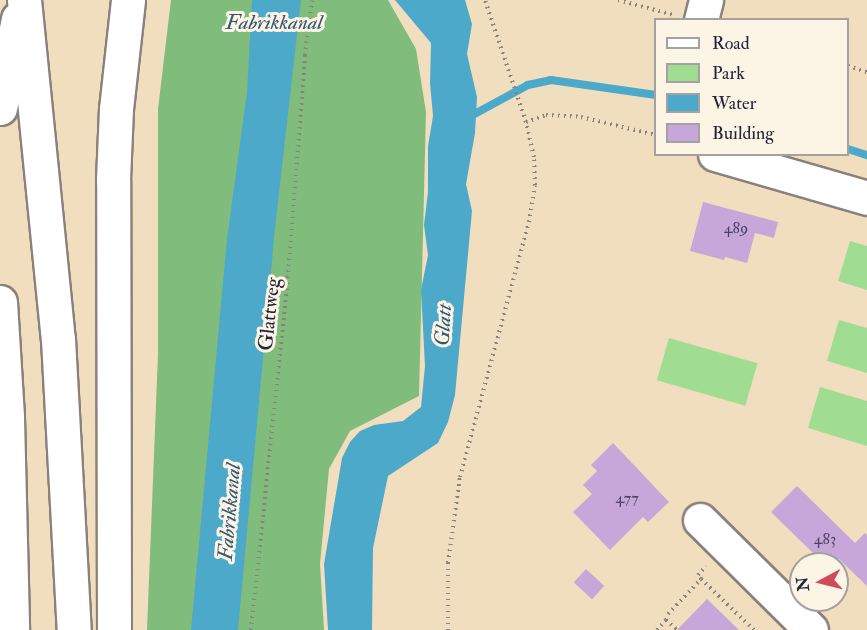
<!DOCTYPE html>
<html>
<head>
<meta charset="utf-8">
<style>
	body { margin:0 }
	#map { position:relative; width:867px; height:630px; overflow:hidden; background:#f1debe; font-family:"IM FELL Double Pica",serif }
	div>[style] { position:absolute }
	.green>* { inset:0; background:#a0dd92; transform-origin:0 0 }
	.forest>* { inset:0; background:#80bc7c }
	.water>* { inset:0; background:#4ca9ca }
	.stream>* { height:8px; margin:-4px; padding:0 4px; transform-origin:4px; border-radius:4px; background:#4ca9ca }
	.building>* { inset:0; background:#c7a6da; transform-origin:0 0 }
	.path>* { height:4px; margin-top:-2px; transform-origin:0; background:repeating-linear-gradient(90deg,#8a807c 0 1.5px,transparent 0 6px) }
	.roads { filter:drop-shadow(2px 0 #8a807c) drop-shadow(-2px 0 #8a807c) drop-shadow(0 2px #8a807c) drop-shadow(0 -2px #8a807c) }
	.minor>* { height:33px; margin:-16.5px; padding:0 16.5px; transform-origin:16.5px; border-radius:16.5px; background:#fff }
	.highway>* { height:33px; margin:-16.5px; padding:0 16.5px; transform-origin:16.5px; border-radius:16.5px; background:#fff }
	span { translate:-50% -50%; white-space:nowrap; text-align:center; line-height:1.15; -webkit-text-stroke:6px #fcf5e5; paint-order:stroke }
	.number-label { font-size:16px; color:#4b4363 }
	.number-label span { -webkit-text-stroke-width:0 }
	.street-label { font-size:20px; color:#22223b }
	.water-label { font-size:21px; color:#335874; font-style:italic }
	.legend { position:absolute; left:654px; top:18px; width:195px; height:138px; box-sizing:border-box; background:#fcf5e5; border:2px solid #a5a1a1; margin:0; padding:8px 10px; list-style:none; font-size:18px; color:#22223b }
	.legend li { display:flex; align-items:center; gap:12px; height:30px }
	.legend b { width:30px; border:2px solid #a5a1a1 }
	.north { position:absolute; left:789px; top:552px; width:60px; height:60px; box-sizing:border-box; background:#fcf5e5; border:2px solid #a5a1a1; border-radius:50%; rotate:263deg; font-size:16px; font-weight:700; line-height:24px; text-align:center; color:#22223b }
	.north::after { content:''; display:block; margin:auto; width:21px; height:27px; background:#d1495b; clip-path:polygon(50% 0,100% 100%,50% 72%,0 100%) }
</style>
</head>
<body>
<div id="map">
	<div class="green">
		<div style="clip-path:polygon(850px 241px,867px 246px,867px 290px,838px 281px)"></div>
		<div style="clip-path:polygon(839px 320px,867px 328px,867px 373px,827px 361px)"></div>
		<div style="left:669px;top:338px;width:92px;height:44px;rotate:16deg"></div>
		<div style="clip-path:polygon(820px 387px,867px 401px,867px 446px,808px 428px)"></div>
	</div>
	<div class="forest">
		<div style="clip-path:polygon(171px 0,388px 0,416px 49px,426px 112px,419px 396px,350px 431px,329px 469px,320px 564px,324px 630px,147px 630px,158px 354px,158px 109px)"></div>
	</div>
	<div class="water">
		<div style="clip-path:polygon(252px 0,301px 0,275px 228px,238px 630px,191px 630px,227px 239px,247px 92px)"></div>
		<div style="clip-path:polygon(395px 0,465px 0,472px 24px,467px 54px,477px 97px,475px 133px,466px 184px,472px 211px,455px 395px,448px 422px,438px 443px,388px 476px,373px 548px,372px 630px,328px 630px,324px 564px,342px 458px,350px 442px,360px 431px,374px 425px,403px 421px,421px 407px,425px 366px,421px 290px,428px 255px,424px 225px,428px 192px,428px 146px,433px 116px,430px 83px,431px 43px)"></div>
	</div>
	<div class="stream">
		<div style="left:469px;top:117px;width:67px;rotate:-28.5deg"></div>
		<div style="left:528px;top:85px;width:24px;rotate:-12deg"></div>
		<div style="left:551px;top:80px;width:106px;rotate:8.1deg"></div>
		<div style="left:848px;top:149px;width:20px;rotate:18deg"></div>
	</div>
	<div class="building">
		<div style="clip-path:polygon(703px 202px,778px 222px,774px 238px,755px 233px,747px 263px,725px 257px,724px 260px,690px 251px)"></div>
		<div style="clip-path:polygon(613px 443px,669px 502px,648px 522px,643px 517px,610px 550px,573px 512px,592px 494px,583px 485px,597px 471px,591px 465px)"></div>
		<div style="clip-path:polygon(797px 486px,855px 543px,865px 533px,867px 535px,867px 586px,839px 559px,835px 564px,807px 564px,815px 555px,771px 512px)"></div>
		<div style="left:586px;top:569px;width:25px;height:18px;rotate:43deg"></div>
		<div style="clip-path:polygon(707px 599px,739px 630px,677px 630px)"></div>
	</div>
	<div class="path">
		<div style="left:618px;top:0;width:58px;rotate:15deg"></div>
		<div style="left:848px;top:66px;width:20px;rotate:18deg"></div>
		<div style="left:526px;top:122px;width:21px;rotate:-19deg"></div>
		<div style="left:546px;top:115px;width:35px;rotate:3deg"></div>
		<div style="left:581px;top:117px;width:77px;rotate:13.5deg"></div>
		<div style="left:701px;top:579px;width:74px;rotate:43.9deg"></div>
		<div style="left:666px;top:620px;width:15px;rotate:42deg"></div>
		<div style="left:251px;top:630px;width:342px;rotate:-84deg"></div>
		<div style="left:287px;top:290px;width:236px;rotate:-85.6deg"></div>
		<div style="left:305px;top:55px;width:55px;rotate:-82.7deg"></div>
		<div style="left:448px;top:630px;width:67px;rotate:-90deg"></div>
		<div style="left:448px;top:563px;width:87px;rotate:-82.1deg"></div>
		<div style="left:460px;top:477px;width:264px;rotate:-74.9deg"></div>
		<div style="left:529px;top:222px;width:37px;rotate:-81deg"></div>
		<div style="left:535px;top:185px;width:28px;rotate:-92deg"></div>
		<div style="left:534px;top:157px;width:36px;rotate:-103deg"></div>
		<div style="left:526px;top:122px;width:129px;rotate:-108.6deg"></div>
		<div style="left:657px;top:630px;width:13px;rotate:-48deg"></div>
		<div style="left:666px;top:620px;width:6px;rotate:-72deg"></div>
		<div style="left:668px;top:614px;width:48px;rotate:-46.7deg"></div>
		<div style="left:701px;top:579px;width:5px;rotate:-127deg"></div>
		<div style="left:698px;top:575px;width:12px;rotate:-48deg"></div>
	</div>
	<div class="roads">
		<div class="minor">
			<div style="left:701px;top:20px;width:21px;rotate:-76deg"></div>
			<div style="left:715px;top:154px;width:158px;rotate:16.1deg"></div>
			<div style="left:700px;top:520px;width:156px;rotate:44.7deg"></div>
		</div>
		<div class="highway">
			<div style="left:24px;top:0;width:341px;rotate:84.3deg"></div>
			<div style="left:58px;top:339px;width:291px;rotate:86.9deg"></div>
			<div style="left:0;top:108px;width:91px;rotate:-78.6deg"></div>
			<div style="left:0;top:302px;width:116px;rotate:86.5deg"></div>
			<div style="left:7px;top:418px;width:212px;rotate:88.6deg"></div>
			<div style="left:114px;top:630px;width:450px;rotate:-90.1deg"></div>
			<div style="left:113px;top:180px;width:71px;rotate:-87.6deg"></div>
			<div style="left:116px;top:109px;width:110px;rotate:-83.7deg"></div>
		</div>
	</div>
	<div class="number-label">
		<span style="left:736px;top:228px">489</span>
		<span style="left:627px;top:498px">477</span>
		<span style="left:825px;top:539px">483</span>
	</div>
	<div class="street-label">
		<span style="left:269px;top:314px;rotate:-84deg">Glattweg</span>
	</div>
	<div class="water-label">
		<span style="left:274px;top:23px">Fabrikkanal</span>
		<span style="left:444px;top:325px;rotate:-86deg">Glatt</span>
		<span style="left:230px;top:512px;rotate:-85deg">Fabrikkanal</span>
	</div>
	<ul class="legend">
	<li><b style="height:8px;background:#fff"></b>Road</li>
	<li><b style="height:16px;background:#a0dd92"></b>Park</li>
	<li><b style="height:16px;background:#4ca9ca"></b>Water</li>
	<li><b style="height:16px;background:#c7a6da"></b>Building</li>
	</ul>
	<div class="north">N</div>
</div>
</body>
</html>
